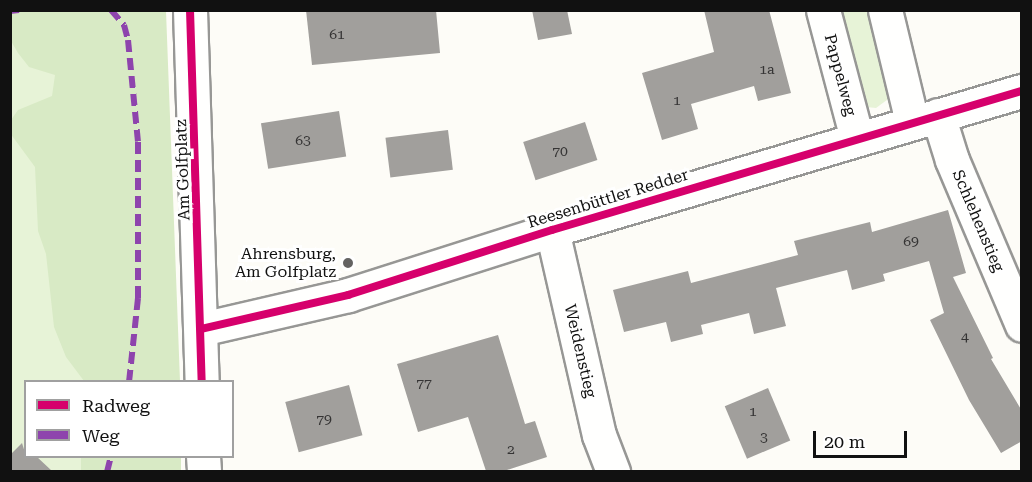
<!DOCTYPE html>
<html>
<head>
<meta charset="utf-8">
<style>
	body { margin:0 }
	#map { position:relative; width:1032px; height:482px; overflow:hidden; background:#fdfcf7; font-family:"Roboto Serif",serif }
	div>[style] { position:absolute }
	.green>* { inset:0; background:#e7f3d7 }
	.forest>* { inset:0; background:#d8eac5; transform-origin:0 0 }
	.building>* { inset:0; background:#a19f9c; transform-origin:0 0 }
	.roads { filter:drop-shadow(2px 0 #979795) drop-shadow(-2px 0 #979795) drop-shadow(0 2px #979795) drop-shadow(0 -2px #979795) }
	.street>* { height:33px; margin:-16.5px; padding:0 16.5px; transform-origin:16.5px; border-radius:16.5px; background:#fffffe }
	.quiet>* { height:6px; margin-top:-3px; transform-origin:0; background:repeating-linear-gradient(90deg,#8e44ad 0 12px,transparent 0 18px) }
	.cycleway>* { height:8px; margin:-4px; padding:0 4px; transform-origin:4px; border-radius:4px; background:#d6006c }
	.dots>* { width:16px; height:16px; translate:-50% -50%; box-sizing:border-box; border:3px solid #fff; border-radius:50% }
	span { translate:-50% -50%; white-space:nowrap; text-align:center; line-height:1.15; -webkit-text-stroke:6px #fff; paint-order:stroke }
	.number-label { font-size:14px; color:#353434 }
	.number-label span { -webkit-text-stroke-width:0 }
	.street-label { font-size:16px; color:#111 }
	.poi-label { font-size:16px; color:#111 }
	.right { translate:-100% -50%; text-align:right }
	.frame { position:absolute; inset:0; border:12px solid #111; pointer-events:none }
	.legend { position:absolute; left:24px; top:380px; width:210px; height:78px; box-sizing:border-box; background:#fff; border:2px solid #a0a0a0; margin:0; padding:8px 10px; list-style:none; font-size:18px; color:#111 }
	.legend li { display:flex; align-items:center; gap:12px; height:30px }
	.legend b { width:30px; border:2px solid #a0a0a0 }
	.scale { position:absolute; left:813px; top:431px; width:94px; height:27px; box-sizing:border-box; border:3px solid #111; border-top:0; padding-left:8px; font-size:18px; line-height:21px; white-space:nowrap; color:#111; -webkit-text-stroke:4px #fff; paint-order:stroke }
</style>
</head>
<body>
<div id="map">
	<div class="green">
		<div style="clip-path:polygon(10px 11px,160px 11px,175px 381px,26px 382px,26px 456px,176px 457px,176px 471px,11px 471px)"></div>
		<div style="clip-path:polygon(835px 11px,871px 11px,891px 97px,876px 108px,866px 107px,858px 98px)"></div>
	</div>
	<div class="forest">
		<div style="clip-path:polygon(11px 10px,166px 11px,180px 381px,84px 381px,66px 357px,54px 327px,46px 254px,38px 231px,35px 167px,10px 133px,11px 120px,18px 110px,52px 96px,55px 75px,29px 67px,18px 53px,11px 41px)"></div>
		<div style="left:81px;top:457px;width:100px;height:15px"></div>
	</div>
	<div class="building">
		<div style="clip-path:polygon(306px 10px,436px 10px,440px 53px,312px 65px)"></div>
		<div style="clip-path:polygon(532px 10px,567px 10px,572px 34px,538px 40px)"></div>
		<div style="clip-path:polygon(704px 10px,769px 10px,791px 93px,758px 101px,754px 86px,691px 104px,698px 129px,662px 140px,642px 73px,714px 52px)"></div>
		<div style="left:339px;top:111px;width:46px;height:79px;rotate:81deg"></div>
		<div style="left:585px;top:122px;width:40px;height:65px;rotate:72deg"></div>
		<div style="left:448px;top:130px;width:40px;height:63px;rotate:83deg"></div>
		<div style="clip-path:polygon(948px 210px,966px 273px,953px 277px,993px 358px,991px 359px,1022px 411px,1022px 441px,1001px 453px,969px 400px,930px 320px,944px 313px,929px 261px,883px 274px,885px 281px,852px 290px,847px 270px,776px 288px,786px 326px,754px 334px,749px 313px,701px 325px,703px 334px,671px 342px,666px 322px,624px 332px,613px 290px,688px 271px,691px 283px,798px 255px,794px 241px,870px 222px,872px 232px)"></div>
		<div style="clip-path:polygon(498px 335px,525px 424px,535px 421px,547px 457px,504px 471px,486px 471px,468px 417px,418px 432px,397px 364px)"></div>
		<div style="left:349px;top:385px;width:52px;height:66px;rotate:75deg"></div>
		<div style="left:768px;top:388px;width:57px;height:47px;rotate:67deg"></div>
		<div style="clip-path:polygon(22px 443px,26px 456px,36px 456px,52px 471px,10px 471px,10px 455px)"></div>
	</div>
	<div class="roads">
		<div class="street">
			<div style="left:190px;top:10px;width:372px;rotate:88.2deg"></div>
			<div style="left:823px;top:10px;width:133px;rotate:75.2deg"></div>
			<div style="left:885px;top:10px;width:115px;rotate:76.4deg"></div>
			<div style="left:938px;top:115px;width:47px;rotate:72.7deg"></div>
			<div style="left:952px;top:160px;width:179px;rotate:67deg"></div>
			<div style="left:552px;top:230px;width:210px;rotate:77.1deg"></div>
			<div style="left:599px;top:435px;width:40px;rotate:69deg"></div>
			<div style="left:201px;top:329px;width:151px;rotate:-13deg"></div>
			<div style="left:348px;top:295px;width:214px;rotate:-17.7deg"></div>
			<div style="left:552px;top:230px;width:490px;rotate:-16.5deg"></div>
			<div style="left:203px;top:456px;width:16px;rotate:86deg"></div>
		</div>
	</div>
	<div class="quiet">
		<div style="left:111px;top:10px;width:20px;rotate:49deg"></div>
		<div style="left:124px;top:25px;width:16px;rotate:75deg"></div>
		<div style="left:128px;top:40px;width:102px;rotate:84.4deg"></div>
		<div style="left:138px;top:142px;width:156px;rotate:90deg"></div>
		<div style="left:138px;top:298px;width:84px;rotate:96.1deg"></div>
		<div style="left:10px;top:11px;width:9px;rotate:-6deg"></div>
		<div style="left:107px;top:472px;width:16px;rotate:-76deg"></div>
	</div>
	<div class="cycleway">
		<div style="left:190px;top:10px;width:372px;rotate:88.2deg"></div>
		<div style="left:201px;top:329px;width:151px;rotate:-13deg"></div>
		<div style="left:348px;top:295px;width:214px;rotate:-17.7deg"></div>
		<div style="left:552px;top:230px;width:490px;rotate:-16.5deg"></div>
	</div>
	<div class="dots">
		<div style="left:348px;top:263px;background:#646362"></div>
	</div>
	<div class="number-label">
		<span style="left:337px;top:34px">61</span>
		<span style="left:767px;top:69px">1a</span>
		<span style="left:677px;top:100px">1</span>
		<span style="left:303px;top:140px">63</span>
		<span style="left:560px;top:151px">70</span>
		<span style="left:911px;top:241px">69</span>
		<span style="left:965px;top:336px">4</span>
		<span style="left:424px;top:383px">77</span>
		<span style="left:753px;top:411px">1</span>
		<span style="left:324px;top:419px">79</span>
		<span style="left:764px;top:437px">3</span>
		<span style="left:511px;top:449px">2</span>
	</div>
	<div class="street-label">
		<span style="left:840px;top:75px;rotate:75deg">Pappelweg</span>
		<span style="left:183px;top:170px;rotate:-92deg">Am Golfplatz</span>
		<span style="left:608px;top:199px;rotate:-17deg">Reesenbüttler Redder</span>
		<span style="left:978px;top:221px;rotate:67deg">Schlehenstieg</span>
		<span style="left:580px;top:351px;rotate:77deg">Weidenstieg</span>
	</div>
	<div class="poi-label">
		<span class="right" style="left:336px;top:263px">Ahrensburg,<br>Am Golfplatz</span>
	</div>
	<div class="frame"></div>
	<ul class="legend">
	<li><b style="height:8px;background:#d6006c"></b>Radweg</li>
	<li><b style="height:8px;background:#8e44ad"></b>Weg</li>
	</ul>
	<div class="scale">20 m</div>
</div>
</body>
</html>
